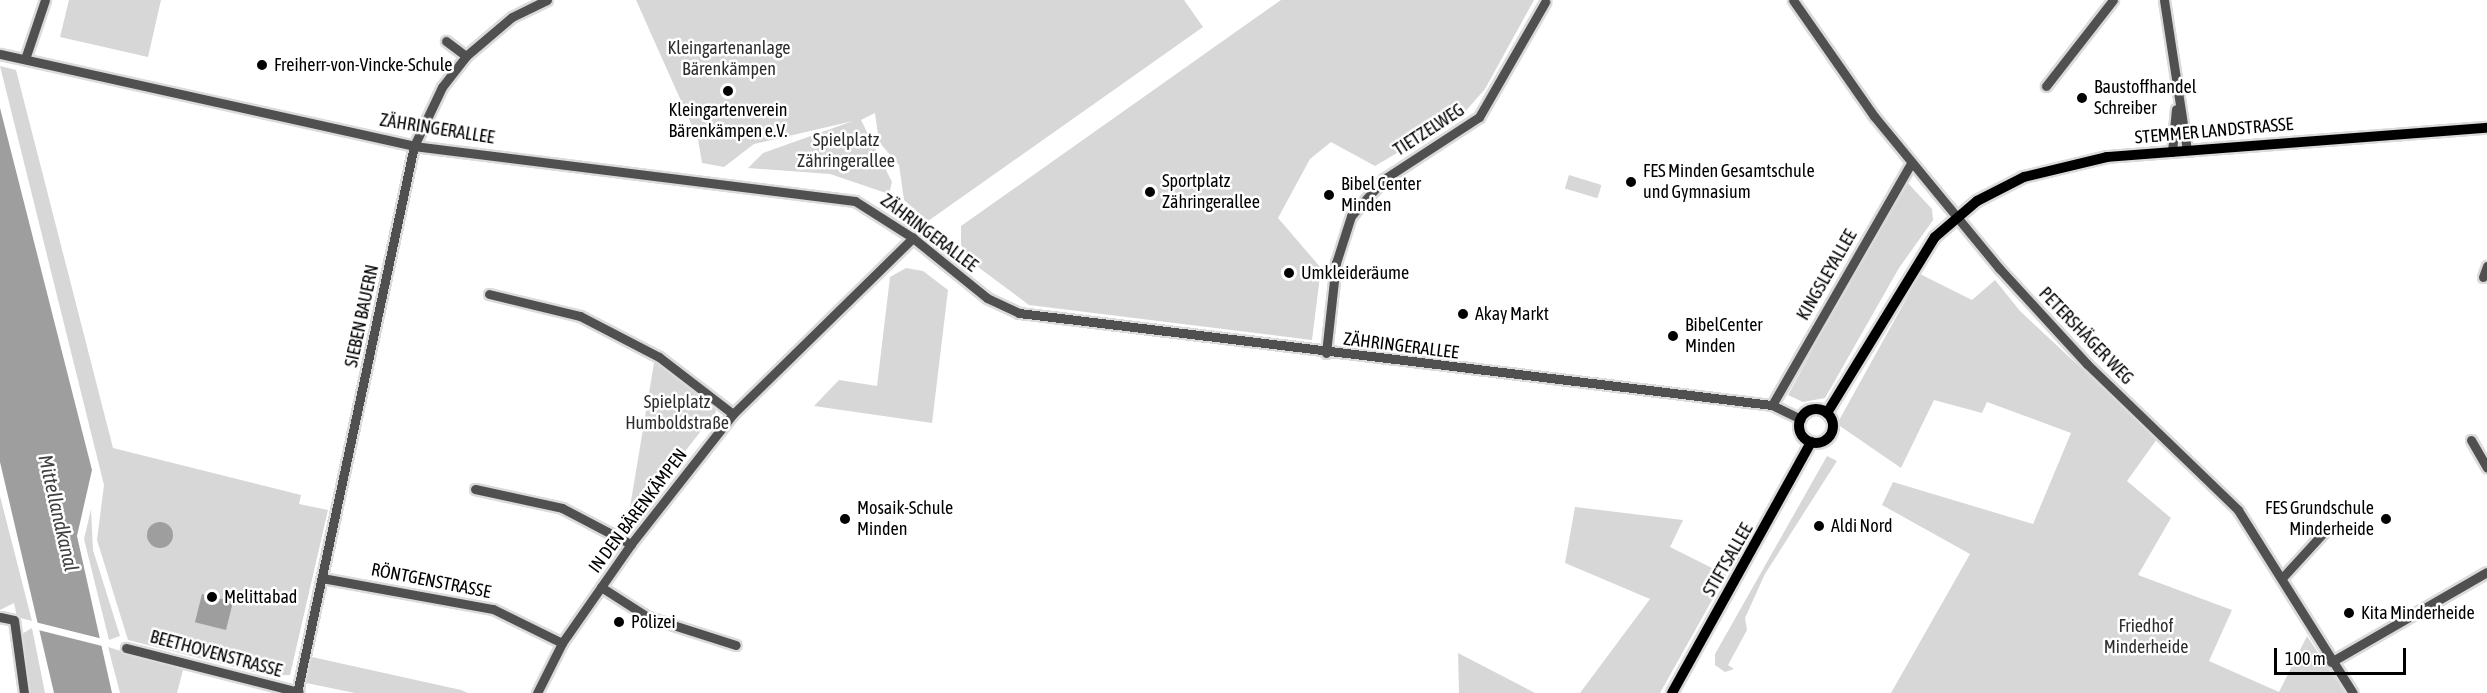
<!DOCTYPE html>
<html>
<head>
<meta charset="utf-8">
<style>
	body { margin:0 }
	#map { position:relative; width:2487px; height:693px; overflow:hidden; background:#fff; font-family:"Asap Condensed",sans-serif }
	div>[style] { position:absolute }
	.green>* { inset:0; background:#d7d7d7; transform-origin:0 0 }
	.water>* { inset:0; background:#9e9e9e; transform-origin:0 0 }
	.round { border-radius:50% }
	.pier>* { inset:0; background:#fff; transform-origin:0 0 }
	.roads { filter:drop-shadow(2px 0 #dbdbdb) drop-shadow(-2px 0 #dbdbdb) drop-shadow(0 2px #dbdbdb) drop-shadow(0 -2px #dbdbdb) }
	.minor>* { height:9px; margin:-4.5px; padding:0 4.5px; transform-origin:4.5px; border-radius:4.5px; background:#505050 }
	.major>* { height:10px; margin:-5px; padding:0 5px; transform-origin:5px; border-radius:5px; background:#000 }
	.major>.ring { margin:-5px; padding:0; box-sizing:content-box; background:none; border:10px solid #000; border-radius:50% }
	.dots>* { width:16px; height:16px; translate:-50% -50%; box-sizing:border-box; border:3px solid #fff; border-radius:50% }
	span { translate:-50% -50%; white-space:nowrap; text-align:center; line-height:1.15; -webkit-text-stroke:5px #fff; paint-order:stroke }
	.park-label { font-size:18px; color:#2e2e2e }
	.poi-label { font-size:18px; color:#000 }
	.left { translate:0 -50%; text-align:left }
	.right { translate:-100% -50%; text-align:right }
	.street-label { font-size:18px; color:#000 }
	.water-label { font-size:20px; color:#3f3f3f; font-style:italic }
	.scale { position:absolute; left:2274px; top:648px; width:132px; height:27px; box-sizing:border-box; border:3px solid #000; border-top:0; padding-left:8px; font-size:18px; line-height:21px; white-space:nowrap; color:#000; -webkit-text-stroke:4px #fff; paint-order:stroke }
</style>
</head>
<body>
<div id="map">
	<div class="green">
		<div style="clip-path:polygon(69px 0,161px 0,148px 57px,60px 37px)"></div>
		<div style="clip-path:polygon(636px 0,1184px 0,1203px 27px,928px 221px,904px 200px,899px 165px,879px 142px,875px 113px,861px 120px,892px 182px,889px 194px,830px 174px,748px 168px,763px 153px,853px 121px,754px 144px,724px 167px,702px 163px,698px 139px)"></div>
		<div style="clip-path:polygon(1281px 0,1534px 0,1485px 89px,1463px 114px,1375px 166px,1331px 142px,1310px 159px,1278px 218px,1321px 268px,1312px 340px,1029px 305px,974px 264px,961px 245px,961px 226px)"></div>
		<div style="clip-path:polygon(0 66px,16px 70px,113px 448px,301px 495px,299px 504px,328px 510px,290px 675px,270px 676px,128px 640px,97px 540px,104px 485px)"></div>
		<div style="left:1569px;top:175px;width:34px;height:14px;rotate:17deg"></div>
		<div style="clip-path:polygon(1905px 180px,1932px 209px,1933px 220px,1899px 268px,1825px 398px,1803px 402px,1788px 395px)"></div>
		<div style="clip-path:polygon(906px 268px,923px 271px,948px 290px,932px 423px,814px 406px,839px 380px,877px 386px,890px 277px)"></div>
		<div style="clip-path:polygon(1920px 274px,1972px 300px,1995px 280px,2020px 311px,2157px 439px,2127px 481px,2171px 518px,2138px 575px,2232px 610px,2209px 661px,2279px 692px,2307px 636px,2345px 693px,1891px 693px,1970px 554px,1882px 505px,1893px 482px,2033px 524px,2071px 433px,1987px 402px,1982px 413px,1934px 400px,1901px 468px,1837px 424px)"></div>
		<div style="clip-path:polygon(655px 357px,713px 403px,716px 412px,627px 525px)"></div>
		<div style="clip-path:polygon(1827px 456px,1837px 461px,1765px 574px,1745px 618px,1747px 630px,1728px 665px,1734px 669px,1725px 672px,1715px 665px,1715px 654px)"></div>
		<div style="clip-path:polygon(0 496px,32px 621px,17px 617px,14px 603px,0 610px)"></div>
		<div style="clip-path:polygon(1575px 507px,1683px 520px,1670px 547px,1726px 575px,1660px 693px,1580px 693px,1650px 599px,1565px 563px)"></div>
		<div style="clip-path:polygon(91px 509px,93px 550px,120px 636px,109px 640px,84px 539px)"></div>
		<div style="clip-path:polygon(32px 628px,45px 693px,29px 693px,20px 635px)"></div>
		<div style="clip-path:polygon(108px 647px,183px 670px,177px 693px,120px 693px)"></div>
		<div style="clip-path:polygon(1458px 653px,1535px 693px,1459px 693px)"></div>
		<div style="clip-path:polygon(312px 657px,461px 690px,468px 693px,355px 693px,306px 683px)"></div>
	</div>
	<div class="water">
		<div style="clip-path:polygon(0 108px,92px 470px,77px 536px,112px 693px,54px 693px,0 462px)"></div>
		<div class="round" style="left:147px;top:522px;width:26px;height:26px"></div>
		<div style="left:202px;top:594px;width:32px;height:29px;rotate:14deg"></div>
	</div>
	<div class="pier">
		<div style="left:35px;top:622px;width:71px;height:7px;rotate:14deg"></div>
	</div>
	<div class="roads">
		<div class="minor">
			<div style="left:1793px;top:0;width:141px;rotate:55.1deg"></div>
			<div style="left:1874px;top:116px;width:197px;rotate:50.6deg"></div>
			<div style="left:1999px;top:268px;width:130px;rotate:47.5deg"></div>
			<div style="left:2087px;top:364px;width:210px;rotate:44deg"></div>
			<div style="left:2238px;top:510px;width:216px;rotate:57.9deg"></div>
			<div style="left:2164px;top:0;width:152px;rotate:81.3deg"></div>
			<div style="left:446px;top:41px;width:25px;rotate:37deg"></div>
			<div style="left:0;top:54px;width:424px;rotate:12.5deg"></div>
			<div style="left:414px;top:146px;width:444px;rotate:7.1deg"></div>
			<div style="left:855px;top:201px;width:69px;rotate:32.5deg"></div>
			<div style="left:913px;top:238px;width:95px;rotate:39deg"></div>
			<div style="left:987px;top:298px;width:35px;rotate:25deg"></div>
			<div style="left:1019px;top:313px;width:759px;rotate:6.97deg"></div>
			<div style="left:1772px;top:405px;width:32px;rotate:26deg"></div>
			<div style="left:25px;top:59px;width:62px;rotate:-71.3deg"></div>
			<div style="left:2046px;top:86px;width:109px;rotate:-52.1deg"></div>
			<div style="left:2172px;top:152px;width:43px;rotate:-84.7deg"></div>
			<div style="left:2483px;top:277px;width:12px;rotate:-70deg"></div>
			<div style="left:489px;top:294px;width:94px;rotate:13.6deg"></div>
			<div style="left:580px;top:316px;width:89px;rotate:27.4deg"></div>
			<div style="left:659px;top:357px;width:93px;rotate:37.6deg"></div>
			<div style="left:1326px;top:353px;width:91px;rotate:-83.7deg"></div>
			<div style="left:1336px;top:263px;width:49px;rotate:-72.3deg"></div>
			<div style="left:1351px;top:216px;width:50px;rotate:-48.3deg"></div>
			<div style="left:1384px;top:179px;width:113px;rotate:-33.1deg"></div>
			<div style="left:1479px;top:117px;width:133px;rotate:-60.1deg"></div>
			<div style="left:1772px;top:405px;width:280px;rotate:-60.1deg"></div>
			<div style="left:2471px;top:440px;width:32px;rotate:60deg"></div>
			<div style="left:475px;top:489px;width:89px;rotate:12.3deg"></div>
			<div style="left:562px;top:508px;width:78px;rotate:27.6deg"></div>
			<div style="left:322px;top:578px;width:174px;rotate:10.3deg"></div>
			<div style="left:493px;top:609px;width:77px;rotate:26.2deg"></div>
			<div style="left:2282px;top:578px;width:65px;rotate:-47.5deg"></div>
			<div style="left:601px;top:587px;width:56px;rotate:32.6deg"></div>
			<div style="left:648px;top:617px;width:92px;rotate:17.7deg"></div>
			<div style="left:0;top:617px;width:14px;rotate:12deg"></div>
			<div style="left:14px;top:620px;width:74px;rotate:82.2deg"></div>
			<div style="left:126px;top:648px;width:178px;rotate:14.3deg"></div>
			<div style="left:2331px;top:662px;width:180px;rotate:-30deg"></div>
			<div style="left:297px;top:693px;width:559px;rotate:-77.93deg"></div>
			<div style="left:414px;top:146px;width:65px;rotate:-64.6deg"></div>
			<div style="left:442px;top:87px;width:39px;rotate:-52deg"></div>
			<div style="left:466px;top:56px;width:60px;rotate:-40.3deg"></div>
			<div style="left:512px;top:17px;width:39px;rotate:-26deg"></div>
			<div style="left:537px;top:693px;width:56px;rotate:-63.4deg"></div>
			<div style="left:562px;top:643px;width:121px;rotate:-55.1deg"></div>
			<div style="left:631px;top:544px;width:165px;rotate:-51.9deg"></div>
			<div style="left:733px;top:414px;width:252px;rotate:-44.4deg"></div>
		</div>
		<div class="major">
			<div class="ring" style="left:1799px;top:409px;width:24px;height:24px"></div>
			<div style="left:1827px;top:413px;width:206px;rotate:-58.5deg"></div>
			<div style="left:1935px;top:237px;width:55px;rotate:-40.6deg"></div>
			<div style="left:1977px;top:201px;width:53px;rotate:-27.1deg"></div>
			<div style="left:2024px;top:177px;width:85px;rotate:-13.5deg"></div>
			<div style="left:2107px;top:157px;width:381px;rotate:-4.4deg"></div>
			<div style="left:1672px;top:693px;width:287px;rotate:-61deg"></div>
		</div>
	</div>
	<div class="dots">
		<div style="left:262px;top:65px;background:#000"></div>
		<div style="left:728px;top:91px;background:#000"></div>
		<div style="left:2082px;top:98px;background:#000"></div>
		<div style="left:1631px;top:182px;background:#000"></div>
		<div style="left:1150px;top:192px;background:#000"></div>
		<div style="left:1329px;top:195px;background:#000"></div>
		<div style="left:1289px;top:273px;background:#000"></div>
		<div style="left:1463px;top:314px;background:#000"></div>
		<div style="left:1673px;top:336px;background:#000"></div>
		<div style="left:845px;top:519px;background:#000"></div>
		<div style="left:2386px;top:519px;background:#000"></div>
		<div style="left:1819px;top:526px;background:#000"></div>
		<div style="left:212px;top:597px;background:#000"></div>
		<div style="left:2349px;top:613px;background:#000"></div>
		<div style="left:619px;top:622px;background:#000"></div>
	</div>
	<div class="park-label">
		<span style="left:729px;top:59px">Kleingartenanlage<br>Bärenkämpen</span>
		<span style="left:846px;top:151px">Spielplatz<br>Zähringerallee</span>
		<span style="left:677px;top:413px">Spielplatz<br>Humboldstraße</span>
		<span style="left:2146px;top:637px">Friedhof<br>Minderheide</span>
	</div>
	<div class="poi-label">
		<span class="left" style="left:274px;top:65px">Freiherr-von-Vincke-Schule</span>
		<span class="left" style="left:2094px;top:98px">Baustoffhandel<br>Schreiber</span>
		<span style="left:728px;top:121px">Kleingartenverein<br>Bärenkämpen e.V.</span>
		<span class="left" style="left:1643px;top:182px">FES Minden Gesamtschule<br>und Gymnasium</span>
		<span class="left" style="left:1162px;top:192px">Sportplatz<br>Zähringerallee</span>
		<span class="left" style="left:1341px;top:195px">Bibel Center<br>Minden</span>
		<span class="left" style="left:1301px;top:273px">Umkleideräume</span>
		<span class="left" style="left:1475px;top:314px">Akay Markt</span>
		<span class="left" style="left:1685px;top:336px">BibelCenter<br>Minden</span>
		<span class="left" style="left:857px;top:519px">Mosaik-Schule<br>Minden</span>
		<span class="right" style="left:2374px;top:519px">FES Grundschule<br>Minderheide</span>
		<span class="left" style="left:1831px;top:526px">Aldi Nord</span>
		<span class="left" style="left:224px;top:597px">Melittabad</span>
		<span class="left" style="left:2361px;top:613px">Kita Minderheide</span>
		<span class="left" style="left:631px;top:622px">Polizei</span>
	</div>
	<div class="street-label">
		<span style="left:437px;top:129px;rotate:9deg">ZÄHRINGERALLEE</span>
		<span style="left:1429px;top:130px;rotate:-33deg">TIETZELWEG</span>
		<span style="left:2214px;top:131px;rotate:-5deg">STEMMER LANDSTRASSE</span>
		<span style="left:929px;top:233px;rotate:37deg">ZÄHRINGERALLEE</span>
		<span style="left:1827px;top:275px;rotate:-60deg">KINGSLEYALLEE</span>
		<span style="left:362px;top:316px;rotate:-78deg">SIEBEN BAUERN</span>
		<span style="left:2086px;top:336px;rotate:46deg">PETERSHÄGER WEG</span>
		<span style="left:1401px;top:346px;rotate:7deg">ZÄHRINGERALLEE</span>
		<span style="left:638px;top:511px;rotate:-53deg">IN DEN BÄRENKÄMPEN</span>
		<span style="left:1728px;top:560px;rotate:-60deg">STIFTSALLEE</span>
		<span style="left:431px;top:581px;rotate:11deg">RÖNTGENSTRASSE</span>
		<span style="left:216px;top:654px;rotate:15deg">BEETHOVENSTRASSE</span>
	</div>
	<div class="water-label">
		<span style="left:59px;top:513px;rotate:77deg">Mittellandkanal</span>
	</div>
	<div class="scale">100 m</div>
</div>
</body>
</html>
